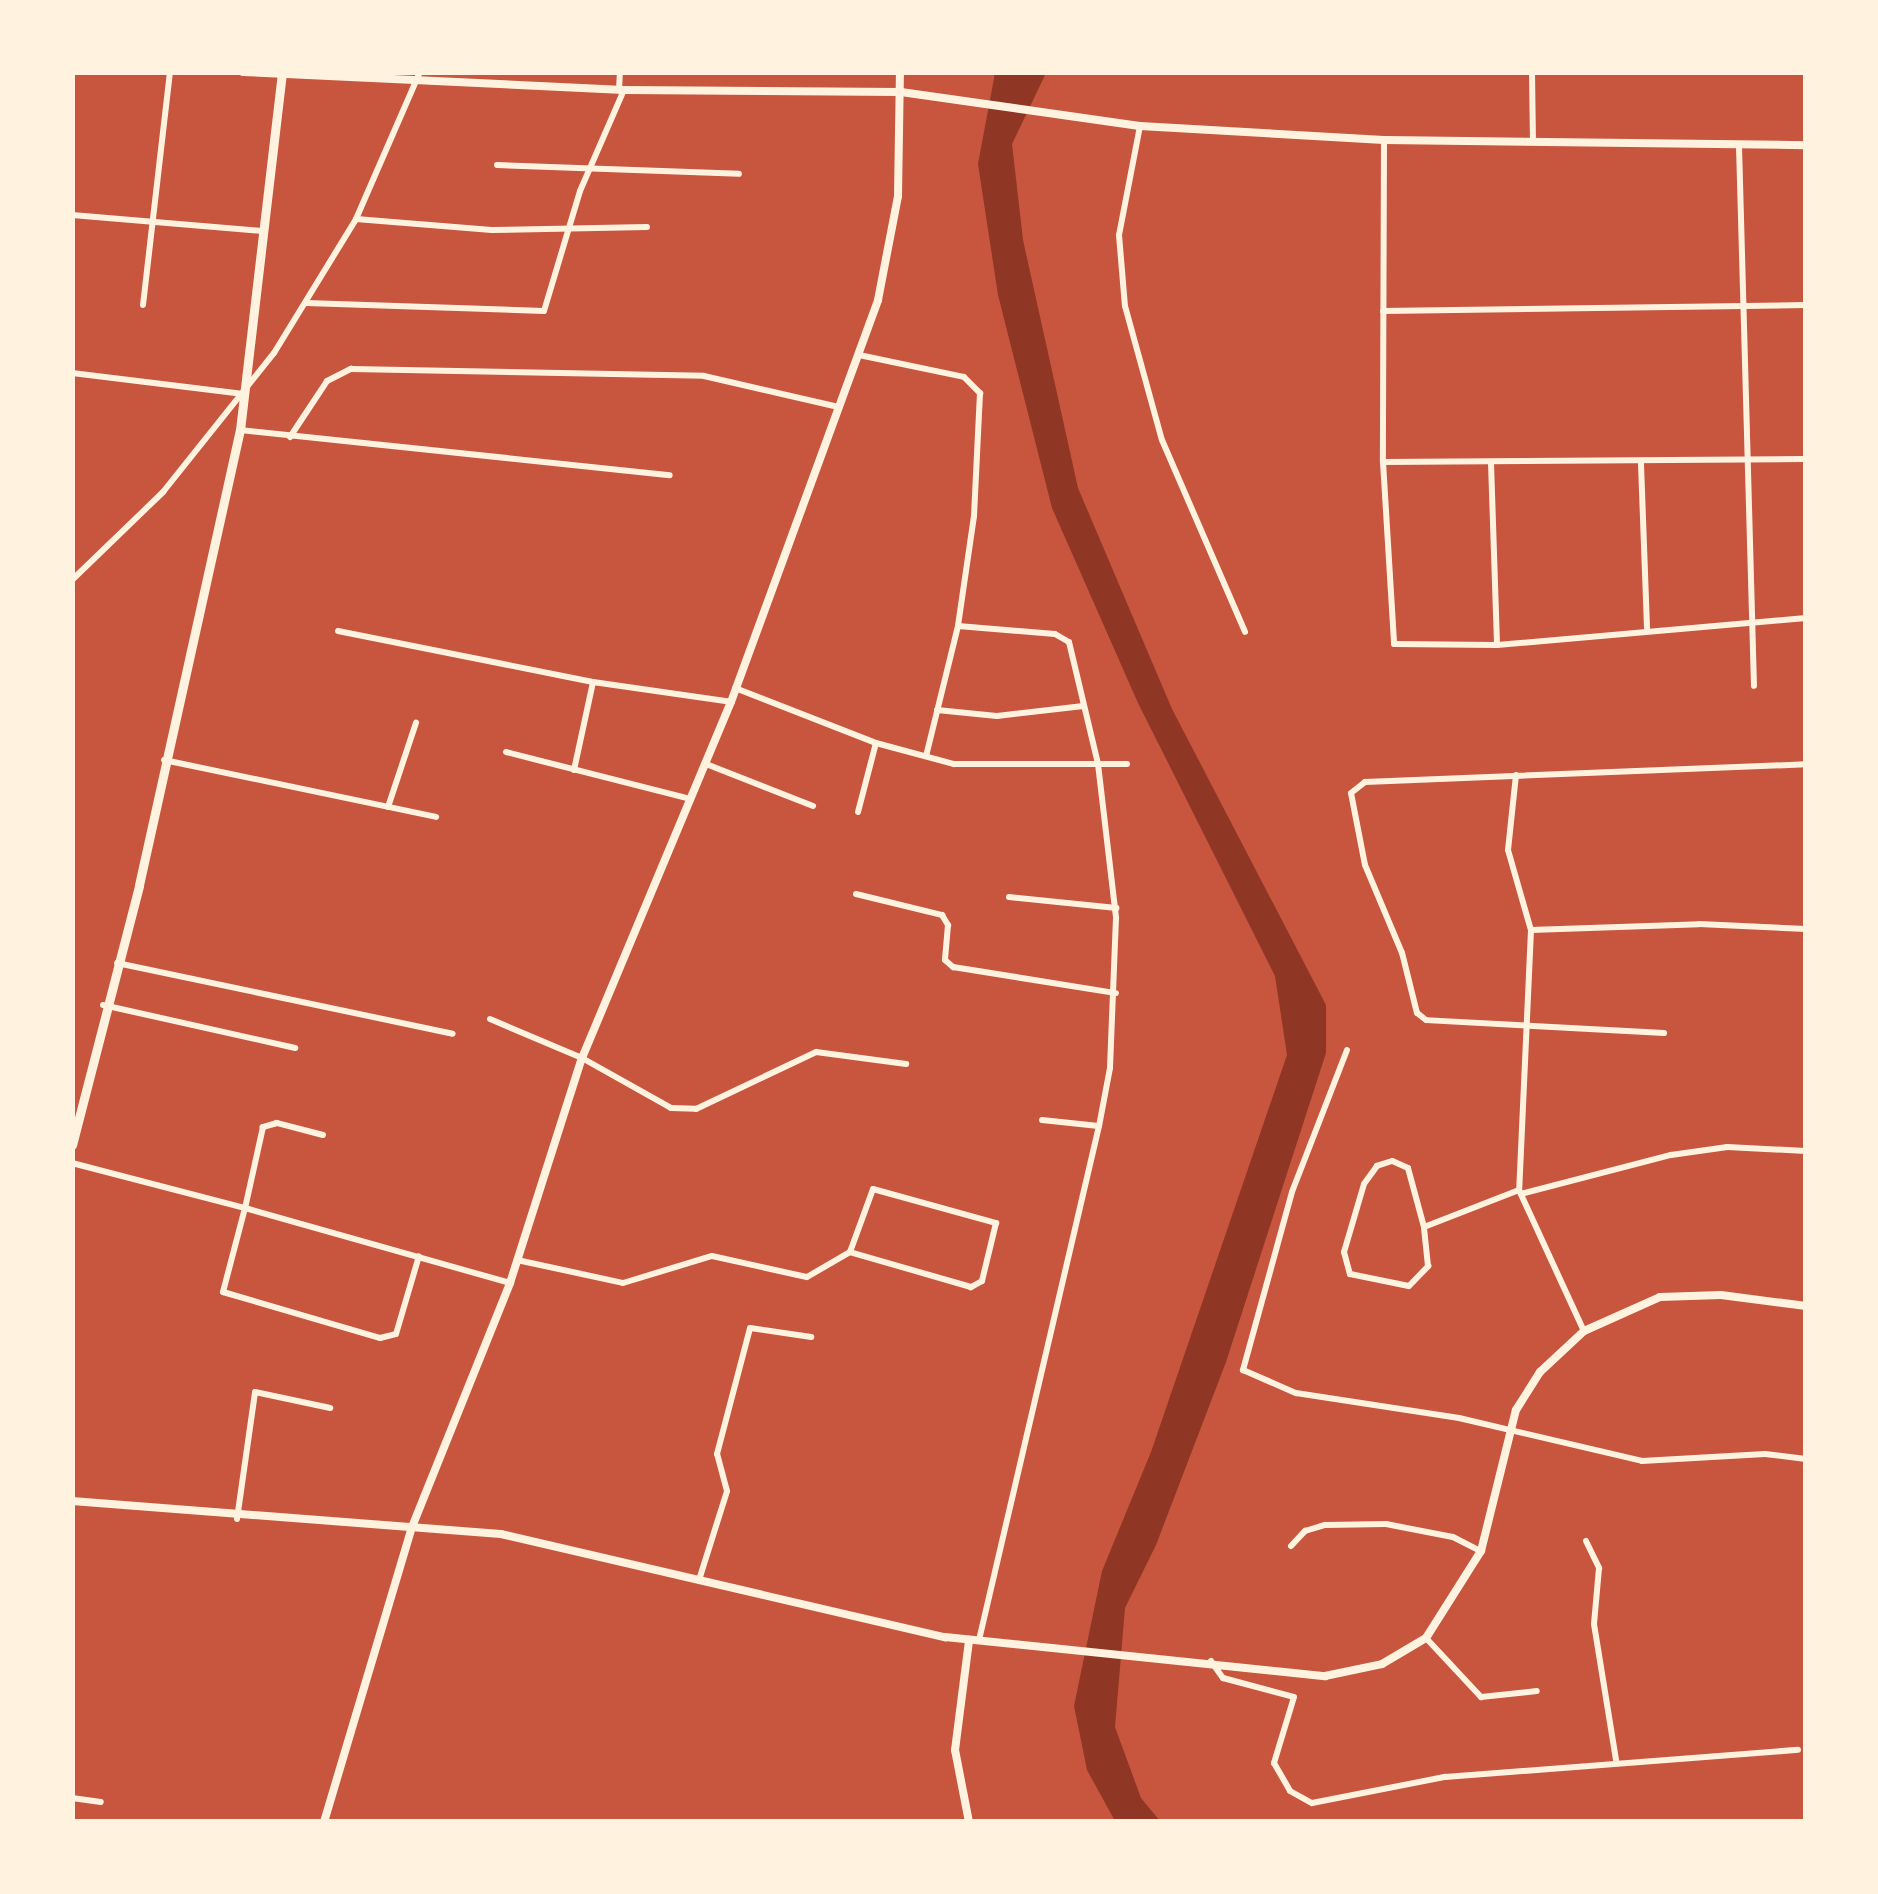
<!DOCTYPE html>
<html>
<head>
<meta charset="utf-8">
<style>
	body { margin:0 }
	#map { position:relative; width:1878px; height:1894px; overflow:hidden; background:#c8553d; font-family:"Fira Sans",sans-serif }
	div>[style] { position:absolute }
	.water>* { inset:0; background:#8f3625 }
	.minor>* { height:6px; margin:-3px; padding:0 3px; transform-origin:3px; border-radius:3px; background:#fff3e0 }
	.tertiary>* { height:8px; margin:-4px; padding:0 4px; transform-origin:4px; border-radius:4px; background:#fff3e0 }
	.secondary>* { height:9px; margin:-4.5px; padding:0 4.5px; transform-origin:4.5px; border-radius:4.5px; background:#fff3e0 }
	span { translate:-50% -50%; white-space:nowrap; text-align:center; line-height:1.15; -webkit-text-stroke:8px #fff3e0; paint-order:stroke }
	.frame { position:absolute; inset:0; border:75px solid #fff3e0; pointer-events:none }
</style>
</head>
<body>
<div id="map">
	<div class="water">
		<div style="clip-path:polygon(995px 73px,1046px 73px,1012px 144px,1023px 240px,1078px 488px,1172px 709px,1326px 1005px,1326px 1053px,1226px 1362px,1156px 1545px,1125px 1608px,1115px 1727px,1141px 1798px,1160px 1821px,1115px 1821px,1087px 1770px,1074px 1706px,1102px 1571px,1151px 1452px,1287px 1055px,1275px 976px,1138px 703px,1052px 508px,998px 295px,978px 164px)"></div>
	</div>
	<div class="minor">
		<div style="left:1532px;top:72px;width:69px;rotate:89.2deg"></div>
		<div style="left:619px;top:90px;width:18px;rotate:-87deg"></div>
		<div style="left:1140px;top:126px;width:111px;rotate:100.9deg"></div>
		<div style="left:1119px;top:235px;width:71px;rotate:85.2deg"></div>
		<div style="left:1125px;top:306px;width:139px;rotate:74.6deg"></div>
		<div style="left:1162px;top:440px;width:209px;rotate:66.6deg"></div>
		<div style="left:1384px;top:140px;width:322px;rotate:90.2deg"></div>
		<div style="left:1383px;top:462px;width:182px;rotate:86.5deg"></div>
		<div style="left:1394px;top:644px;width:103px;rotate:0.6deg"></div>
		<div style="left:1497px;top:645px;width:310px;rotate:-5deg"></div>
		<div style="left:1739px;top:146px;width:540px;rotate:88.41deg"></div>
		<div style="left:497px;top:165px;width:242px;rotate:2.1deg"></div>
		<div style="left:72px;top:215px;width:193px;rotate:4.8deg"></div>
		<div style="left:356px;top:219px;width:136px;rotate:4.6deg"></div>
		<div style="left:492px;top:230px;width:155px;rotate:-1.1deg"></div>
		<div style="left:306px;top:303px;width:238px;rotate:1.9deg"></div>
		<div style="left:544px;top:311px;width:125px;rotate:-73.3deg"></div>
		<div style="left:580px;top:191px;width:110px;rotate:-66.5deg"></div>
		<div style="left:143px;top:305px;width:235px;rotate:-83.4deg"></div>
		<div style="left:1383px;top:311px;width:423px;rotate:-0.8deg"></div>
		<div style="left:859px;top:355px;width:107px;rotate:11.8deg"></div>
		<div style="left:964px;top:377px;width:23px;rotate:45deg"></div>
		<div style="left:980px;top:393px;width:123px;rotate:92.8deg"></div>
		<div style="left:974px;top:516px;width:111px;rotate:98.3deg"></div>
		<div style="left:958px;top:626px;width:134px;rotate:103.8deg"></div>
		<div style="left:72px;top:373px;width:173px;rotate:7deg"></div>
		<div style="left:240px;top:430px;width:432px;rotate:6deg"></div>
		<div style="left:290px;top:437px;width:67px;rotate:-56.5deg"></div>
		<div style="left:327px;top:381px;width:27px;rotate:-27deg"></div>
		<div style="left:351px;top:369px;width:353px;rotate:1.1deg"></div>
		<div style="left:704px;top:376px;width:138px;rotate:13deg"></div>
		<div style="left:1383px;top:462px;width:423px;rotate:-0.4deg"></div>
		<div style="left:1491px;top:463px;width:182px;rotate:88.1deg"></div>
		<div style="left:1641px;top:464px;width:164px;rotate:87.9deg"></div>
		<div style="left:72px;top:580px;width:127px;rotate:-44deg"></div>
		<div style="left:163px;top:492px;width:178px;rotate:-51.4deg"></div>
		<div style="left:274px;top:353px;width:157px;rotate:-58.5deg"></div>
		<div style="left:356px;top:219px;width:160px;rotate:-66.5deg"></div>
		<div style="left:958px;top:626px;width:97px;rotate:4.7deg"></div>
		<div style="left:1055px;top:634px;width:16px;rotate:30deg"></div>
		<div style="left:1069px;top:642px;width:125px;rotate:76.6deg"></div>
		<div style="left:1098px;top:764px;width:155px;rotate:83.3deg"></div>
		<div style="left:1116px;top:918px;width:150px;rotate:92.3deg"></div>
		<div style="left:1110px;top:1068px;width:59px;rotate:100.7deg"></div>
		<div style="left:1099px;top:1126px;width:528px;rotate:103.14deg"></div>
		<div style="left:338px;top:631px;width:260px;rotate:11.3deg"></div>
		<div style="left:593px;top:682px;width:139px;rotate:8.2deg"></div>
		<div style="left:735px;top:688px;width:151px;rotate:21.3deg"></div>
		<div style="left:876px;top:743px;width:81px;rotate:15.1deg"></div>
		<div style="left:954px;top:764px;width:173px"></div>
		<div style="left:937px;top:710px;width:60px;rotate:5.7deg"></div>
		<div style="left:997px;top:716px;width:87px;rotate:-6.6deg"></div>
		<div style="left:506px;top:752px;width:191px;rotate:14.3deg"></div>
		<div style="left:164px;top:760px;width:278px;rotate:11.8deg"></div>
		<div style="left:706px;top:764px;width:115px;rotate:21.4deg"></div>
		<div style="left:574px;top:770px;width:90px;rotate:-77.8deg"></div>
		<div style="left:1516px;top:775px;width:75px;rotate:96.1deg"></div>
		<div style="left:1508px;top:850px;width:83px;rotate:74deg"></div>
		<div style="left:1531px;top:930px;width:260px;rotate:92.6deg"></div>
		<div style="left:1519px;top:1190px;width:155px;rotate:65.3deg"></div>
		<div style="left:388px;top:807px;width:89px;rotate:-71.6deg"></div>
		<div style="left:858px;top:812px;width:71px;rotate:-75.4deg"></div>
		<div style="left:856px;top:894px;width:89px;rotate:13.7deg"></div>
		<div style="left:942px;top:915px;width:12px;rotate:59deg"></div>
		<div style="left:948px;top:925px;width:35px;rotate:95deg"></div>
		<div style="left:945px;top:960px;width:11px;rotate:41deg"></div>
		<div style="left:953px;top:967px;width:165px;rotate:9.1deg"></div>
		<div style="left:1009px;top:897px;width:108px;rotate:5.9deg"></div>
		<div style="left:1531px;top:930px;width:168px;rotate:-2deg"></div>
		<div style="left:1699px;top:924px;width:107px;rotate:2.7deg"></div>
		<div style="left:117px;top:963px;width:343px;rotate:11.9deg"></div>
		<div style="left:103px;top:1005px;width:197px;rotate:12.6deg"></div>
		<div style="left:490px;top:1019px;width:100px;rotate:23deg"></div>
		<div style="left:582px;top:1058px;width:102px;rotate:29.3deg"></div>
		<div style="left:671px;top:1108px;width:25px;rotate:2deg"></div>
		<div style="left:696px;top:1109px;width:133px;rotate:-25.4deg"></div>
		<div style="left:816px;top:1052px;width:91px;rotate:7.6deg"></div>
		<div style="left:1664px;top:1033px;width:238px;rotate:-176.9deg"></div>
		<div style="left:1426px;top:1020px;width:11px;rotate:-142deg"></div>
		<div style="left:1417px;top:1013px;width:62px;rotate:-104deg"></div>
		<div style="left:1402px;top:953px;width:95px;rotate:-112.8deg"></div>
		<div style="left:1365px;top:865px;width:73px;rotate:-101deg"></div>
		<div style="left:1351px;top:793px;width:18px;rotate:-38deg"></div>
		<div style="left:1365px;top:782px;width:441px;rotate:-2.3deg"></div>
		<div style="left:1347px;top:1050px;width:152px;rotate:111.2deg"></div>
		<div style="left:1292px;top:1192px;width:185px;rotate:105.4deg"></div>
		<div style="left:1243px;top:1370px;width:58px;rotate:23.5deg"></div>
		<div style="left:1296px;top:1393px;width:165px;rotate:8.7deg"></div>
		<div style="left:1459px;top:1418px;width:188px;rotate:13.2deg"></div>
		<div style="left:1642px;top:1461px;width:123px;rotate:-3.3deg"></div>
		<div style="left:1765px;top:1454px;width:41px;rotate:7deg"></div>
		<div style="left:1042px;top:1120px;width:57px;rotate:6deg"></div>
		<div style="left:323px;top:1135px;width:48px;rotate:-165.4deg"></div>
		<div style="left:277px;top:1123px;width:15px;rotate:164deg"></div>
		<div style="left:263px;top:1127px;width:83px;rotate:102.5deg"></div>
		<div style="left:245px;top:1208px;width:275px;rotate:15.8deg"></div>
		<div style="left:72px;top:1163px;width:179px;rotate:14.6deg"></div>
		<div style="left:245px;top:1208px;width:87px;rotate:104.7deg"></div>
		<div style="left:223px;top:1292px;width:164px;rotate:16.3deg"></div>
		<div style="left:380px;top:1338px;width:16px;rotate:-14deg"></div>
		<div style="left:396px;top:1334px;width:81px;rotate:-73.6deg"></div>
		<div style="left:1521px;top:1194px;width:155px;rotate:-14.6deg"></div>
		<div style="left:1671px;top:1155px;width:57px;rotate:-8.1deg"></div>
		<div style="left:1727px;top:1147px;width:79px;rotate:2.9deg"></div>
		<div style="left:1424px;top:1227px;width:61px;rotate:-105.2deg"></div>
		<div style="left:1408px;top:1168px;width:17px;rotate:-156deg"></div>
		<div style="left:1392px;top:1161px;width:16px;rotate:162deg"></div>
		<div style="left:1377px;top:1166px;width:22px;rotate:126deg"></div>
		<div style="left:1364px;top:1184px;width:71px;rotate:106.4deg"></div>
		<div style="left:1344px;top:1252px;width:23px;rotate:75deg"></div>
		<div style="left:1350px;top:1274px;width:60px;rotate:11.5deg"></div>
		<div style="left:1409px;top:1286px;width:28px;rotate:-46deg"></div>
		<div style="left:1428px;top:1266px;width:39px;rotate:-96deg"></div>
		<div style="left:1424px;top:1227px;width:102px;rotate:-21.3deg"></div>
		<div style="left:517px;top:1260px;width:108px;rotate:12.2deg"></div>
		<div style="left:623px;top:1283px;width:93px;rotate:-16.9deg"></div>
		<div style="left:712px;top:1256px;width:97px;rotate:12.5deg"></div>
		<div style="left:807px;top:1277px;width:50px;rotate:-30.2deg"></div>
		<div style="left:850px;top:1252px;width:67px;rotate:-69.9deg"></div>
		<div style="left:873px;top:1189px;width:128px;rotate:15.5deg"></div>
		<div style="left:996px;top:1223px;width:60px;rotate:103.6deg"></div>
		<div style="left:982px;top:1281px;width:13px;rotate:151deg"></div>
		<div style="left:971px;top:1287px;width:126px;rotate:-163.9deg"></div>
		<div style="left:237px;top:1519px;width:128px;rotate:-81.9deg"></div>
		<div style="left:255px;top:1392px;width:77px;rotate:12deg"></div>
		<div style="left:1586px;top:1541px;width:30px;rotate:64deg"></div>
		<div style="left:1599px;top:1568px;width:56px;rotate:95.1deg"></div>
		<div style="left:1594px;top:1624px;width:138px;rotate:80.8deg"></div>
		<div style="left:1291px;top:1546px;width:21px;rotate:-47deg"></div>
		<div style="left:1305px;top:1531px;width:21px;rotate:-17deg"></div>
		<div style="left:1325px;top:1525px;width:61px;rotate:-0.9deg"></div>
		<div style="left:1386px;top:1524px;width:68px;rotate:11deg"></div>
		<div style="left:1453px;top:1537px;width:31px;rotate:27deg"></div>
		<div style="left:699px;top:1580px;width:93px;rotate:-72.5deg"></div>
		<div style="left:727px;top:1491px;width:38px;rotate:-105deg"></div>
		<div style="left:717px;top:1454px;width:130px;rotate:-75.3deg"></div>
		<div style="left:750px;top:1328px;width:62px;rotate:8.4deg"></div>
		<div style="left:1426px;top:1638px;width:81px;rotate:47deg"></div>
		<div style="left:1481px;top:1697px;width:56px;rotate:-6.1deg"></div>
		<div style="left:1211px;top:1661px;width:21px;rotate:55deg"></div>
		<div style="left:1223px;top:1678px;width:73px;rotate:15deg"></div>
		<div style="left:1294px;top:1697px;width:69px;rotate:106.9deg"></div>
		<div style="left:1274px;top:1763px;width:32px;rotate:60deg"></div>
		<div style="left:1290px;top:1791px;width:25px;rotate:29deg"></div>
		<div style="left:1312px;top:1803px;width:136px;rotate:-11.1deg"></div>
		<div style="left:1445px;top:1777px;width:354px;rotate:-4.4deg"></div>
		<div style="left:72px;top:1798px;width:29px;rotate:8deg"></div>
	</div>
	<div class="tertiary">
		<div style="left:243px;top:72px;width:381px;rotate:2.7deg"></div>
		<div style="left:624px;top:90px;width:277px;rotate:0.4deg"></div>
		<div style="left:901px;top:92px;width:241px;rotate:8.1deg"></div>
		<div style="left:1140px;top:126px;width:244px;rotate:3.3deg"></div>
		<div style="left:1384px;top:140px;width:422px;rotate:0.7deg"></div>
		<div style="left:72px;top:1501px;width:430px;rotate:4.4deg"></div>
		<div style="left:501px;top:1534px;width:456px;rotate:13.1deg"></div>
		<div style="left:945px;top:1637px;width:382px;rotate:5.9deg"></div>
		<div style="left:1325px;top:1676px;width:58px;rotate:-11.9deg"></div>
		<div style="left:1382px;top:1664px;width:51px;rotate:-30.6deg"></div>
		<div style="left:1426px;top:1638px;width:103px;rotate:-57.7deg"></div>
		<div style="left:1481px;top:1551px;width:145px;rotate:-76.1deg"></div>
		<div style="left:1516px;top:1410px;width:45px;rotate:-57.7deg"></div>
		<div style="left:1540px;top:1372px;width:60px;rotate:-43deg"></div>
		<div style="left:1584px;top:1331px;width:83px;rotate:-24.1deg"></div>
		<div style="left:1660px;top:1297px;width:61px;rotate:-1.9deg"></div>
		<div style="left:1721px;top:1295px;width:86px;rotate:7.4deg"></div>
		<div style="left:324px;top:1822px;width:308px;rotate:-73.4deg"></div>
		<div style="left:412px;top:1527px;width:263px;rotate:-68.1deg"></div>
		<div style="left:510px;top:1283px;width:236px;rotate:-72.3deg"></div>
		<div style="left:582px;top:1058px;width:386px;rotate:-67.3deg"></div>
		<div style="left:731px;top:702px;width:428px;rotate:-69.9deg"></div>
		<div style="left:878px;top:300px;width:106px;rotate:-79.1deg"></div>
		<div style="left:898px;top:196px;width:124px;rotate:-89.1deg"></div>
		<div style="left:969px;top:1822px;width:73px;rotate:-101deg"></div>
		<div style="left:955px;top:1750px;width:111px;rotate:-82.7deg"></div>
	</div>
	<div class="secondary">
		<div style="left:72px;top:1145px;width:268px;rotate:-75.5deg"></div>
		<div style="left:139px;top:885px;width:466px;rotate:-77.5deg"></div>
		<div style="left:240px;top:430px;width:360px;rotate:-83.3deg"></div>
	</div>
	<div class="frame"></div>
</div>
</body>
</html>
